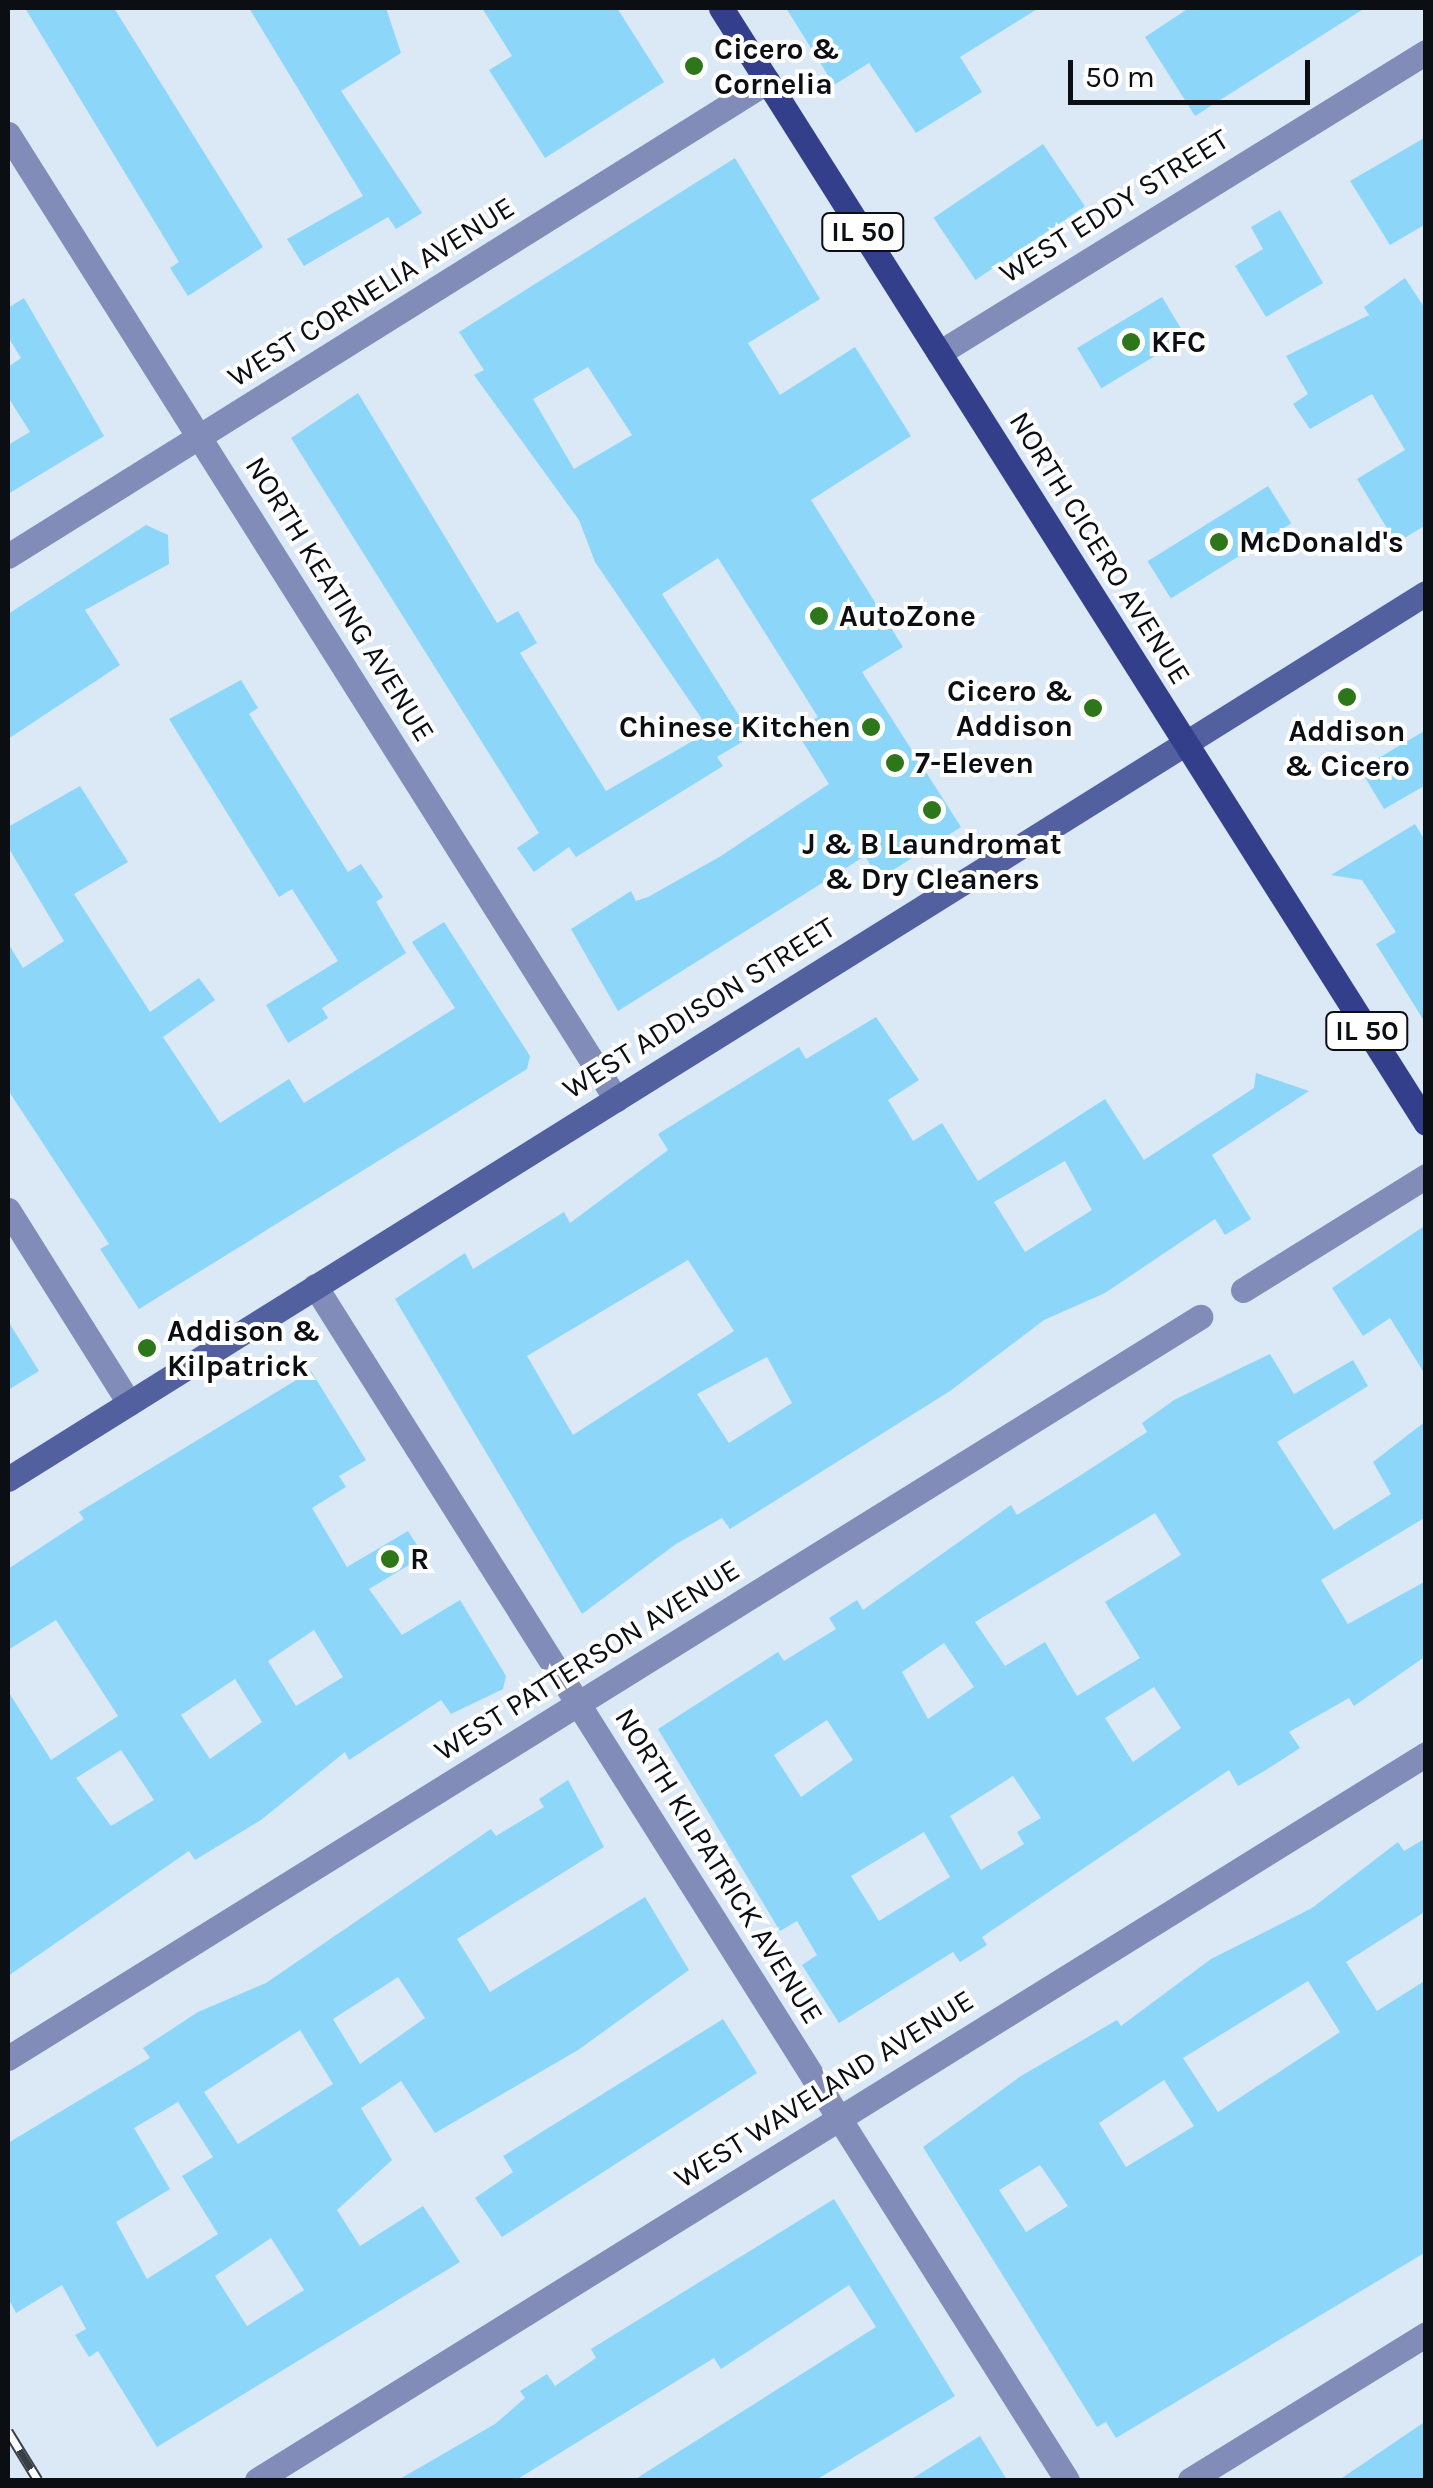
<!DOCTYPE html>
<html>
<head>
<meta charset="utf-8">
<style>
	body { margin:0 }
	#map { position:relative; width:1433px; height:2488px; overflow:hidden; background:#dbe8f6; font-family:Karla,sans-serif }
	div>[style] { position:absolute }
	.building>* { inset:0; background:#8cd7f9; transform-origin:0 0 }
	.street>* { height:25px; margin:-12.5px; padding:0 12.5px; transform-origin:12.5px; border-radius:12.5px; background:#818db8 }
	.secondary>* { height:25px; margin:-12.5px; padding:0 12.5px; transform-origin:12.5px; border-radius:12.5px; background:#53609f }
	.primary>* { height:25px; margin:-12.5px; padding:0 12.5px; transform-origin:12.5px; border-radius:12.5px; background:#343f8b }
	.rail>* { height:11px; margin-top:-5.5px; transform-origin:0; background:repeating-linear-gradient(90deg,#fff 0 22px,#393f46 0 44px); box-sizing:border-box; border-block:2px solid #393f46 }
	.dots>* { width:28px; height:28px; translate:-50% -50%; box-sizing:border-box; border:5px solid #fff; border-radius:50% }
	span { translate:-50% -50%; white-space:nowrap; text-align:center; line-height:1.15; -webkit-text-stroke:8px #fff; paint-order:stroke }
	.shield-label span { padding:2px 8px; background:#fff; border:2px solid; border-radius:8px; -webkit-text-stroke-width:0 }
	.shield-label { font-size:28px; color:#0b0f14; font-weight:700 }
	.poi-label { font-size:30px; color:#0b0f14; font-weight:700 }
	.left { translate:0 -50%; text-align:left }
	.right { translate:-100% -50%; text-align:right }
	.street-label { font-size:30px; color:#0b0f14 }
	.frame { position:absolute; inset:0; border:10px solid #0b0f14; pointer-events:none }
	.scale { position:absolute; left:1068px; top:60px; width:242px; height:45px; box-sizing:border-box; border:5px solid #0b0f14; border-top:0; padding-left:12px; font-size:30px; line-height:35px; white-space:nowrap; color:#0b0f14; -webkit-text-stroke:8px #fff; paint-order:stroke }
</style>
</head>
<body>
<div id="map">
	<div class="building">
		<div style="clip-path:polygon(25px 8px,114px 8px,263px 247px,188px 296px,170px 268px,179px 262px)"></div>
		<div style="clip-path:polygon(249px 8px,386px 8px,401px 53px,341px 91px,422px 213px,396px 229px,388px 217px,304px 266px,287px 239px,363px 196px)"></div>
		<div style="clip-path:polygon(482px 8px,617px 8px,664px 82px,545px 158px,489px 70px,512px 56px)"></div>
		<div style="clip-path:polygon(786px 8px,1039px 8px,960px 57px,982px 92px,916px 133px,869px 63px,834px 85px)"></div>
		<div style="clip-path:polygon(1189px 8px,1365px 8px,1195px 116px,1145px 37px)"></div>
		<div style="clip-path:polygon(1426px 137px,1426px 224px,1390px 245px,1350px 181px)"></div>
		<div style="left:1043px;top:144px;width:75px;height:132px;rotate:56deg"></div>
		<div style="clip-path:polygon(evenodd,735px 158px,820px 299px,748px 343px,780px 395px,855px 347px,911px 436px,811px 500px,903px 647px,862px 672px,961px 827px,879px 879px,865px 856px,618px 1011px,571px 929px,631px 891px,636px 901px,648px 897px,721px 856px,829px 784px,796px 731px,818px 717px,718px 558px,662px 594px,752px 736px,717px 757px,723px 766px,576px 857px,569px 847px,534px 872px,517px 848px,539px 833px,291px 438px,358px 393px,497px 623px,518px 611px,537px 643px,520px 653px,606px 791px,710px 731px,595px 562px,579px 520px,474px 375px,484px 370px,459px 332px,735px 158px,588px 367px,632px 435px,574px 469px,533px 399px,588px 367px)"></div>
		<div style="clip-path:polygon(1280px 210px,1323px 283px,1266px 317px,1235px 266px,1263px 249px,1251px 227px)"></div>
		<div style="clip-path:polygon(1405px 278px,1426px 310px,1426px 525px,1396px 543px,1357px 479px,1405px 450px,1372px 394px,1310px 429px,1293px 404px,1308px 394px,1286px 356px,1369px 315px,1364px 307px)"></div>
		<div style="left:1162px;top:297px;width:47px;height:99px;rotate:59deg"></div>
		<div style="clip-path:polygon(24px 298px,104px 436px,8px 494px,8px 445px,30px 432px,8px 397px,8px 367px,21px 358px,8px 337px,8px 308px)"></div>
		<div style="left:1268px;top:486px;width:44px;height:142px;rotate:58deg"></div>
		<div style="clip-path:polygon(146px 525px,168px 535px,169px 564px,85px 610px,120px 665px,8px 739px,8px 614px)"></div>
		<div style="clip-path:polygon(241px 680px,258px 708px,249px 714px,348px 872px,361px 864px,383px 897px,376px 902px,406px 953px,322px 1008px,328px 1018px,288px 1043px,266px 1005px,338px 961px,292px 889px,279px 897px,169px 719px)"></div>
		<div style="clip-path:polygon(1426px 730px,1426px 785px,1384px 809px,1360px 769px)"></div>
		<div style="clip-path:polygon(80px 786px,128px 862px,74px 894px,150px 1012px,199px 978px,215px 1000px,163px 1037px,220px 1123px,289px 1079px,304px 1103px,455px 1008px,412px 942px,444px 922px,530px 1056px,527px 1069px,139px 1309px,100px 1249px,109px 1244px,8px 1090px,8px 943px,23px 968px,64px 941px,8px 847px,8px 827px)"></div>
		<div style="clip-path:polygon(1415px 824px,1426px 842px,1426px 1024px,1376px 944px,1396px 932px,1362px 880px,1331px 875px)"></div>
		<div style="clip-path:polygon(evenodd,876px 1017px,919px 1080px,888px 1100px,913px 1141px,942px 1123px,978px 1181px,1105px 1099px,1144px 1160px,1254px 1088px,1256px 1073px,1309px 1091px,1212px 1155px,1251px 1219px,1225px 1235px,1215px 1219px,1105px 1293px,1044px 1320px,950px 1391px,730px 1529px,722px 1518px,676px 1544px,582px 1614px,395px 1299px,465px 1253px,473px 1269px,564px 1212px,570px 1223px,668px 1150px,658px 1134px,799px 1047px,806px 1059px,876px 1017px,1065px 1161px,1092px 1210px,1025px 1252px,994px 1202px,1065px 1161px,876px 1017px,688px 1260px,734px 1331px,573px 1435px,527px 1356px,688px 1260px,876px 1017px,767px 1357px,792px 1403px,729px 1443px,697px 1394px,767px 1357px)"></div>
		<div style="clip-path:polygon(1426px 1225px,1426px 1376px,1390px 1318px,1363px 1336px,1332px 1288px)"></div>
		<div style="clip-path:polygon(8px 1321px,39px 1371px,8px 1390px)"></div>
		<div style="clip-path:polygon(evenodd,1270px 1354px,1294px 1394px,1353px 1360px,1368px 1386px,1277px 1442px,1334px 1530px,1391px 1494px,1373px 1462px,1426px 1421px,1426px 1517px,1321px 1580px,1348px 1624px,1426px 1581px,1426px 1656px,1354px 1706px,1349px 1698px,1289px 1732px,1300px 1748px,1266px 1770px,1238px 1786px,1229px 1770px,982px 1937px,987px 1945px,960px 1962px,953px 1952px,839px 2023px,802px 1965px,817px 1955px,797px 1921px,780px 1931px,658px 1729px,778px 1652px,784px 1661px,836px 1629px,829px 1618px,857px 1600px,863px 1610px,1011px 1505px,1017px 1515px,1081px 1475px,1147px 1432px,1142px 1423px,1174px 1400px,1270px 1354px,1155px 1513px,1181px 1555px,1105px 1602px,1140px 1658px,1077px 1696px,1045px 1642px,1005px 1666px,975px 1622px,1155px 1513px,1270px 1354px,944px 1643px,974px 1687px,928px 1719px,902px 1672px,944px 1643px,1270px 1354px,1154px 1687px,1181px 1728px,1133px 1762px,1105px 1718px,1154px 1687px,1270px 1354px,827px 1720px,853px 1760px,801px 1797px,774px 1755px,827px 1720px,1270px 1354px,1013px 1776px,1041px 1818px,1017px 1832px,1024px 1844px,981px 1870px,950px 1816px,1013px 1776px,1270px 1354px,924px 1832px,950px 1877px,879px 1921px,851px 1876px,924px 1832px)"></div>
		<div style="clip-path:polygon(evenodd,311px 1371px,366px 1460px,339px 1476px,346px 1487px,312px 1508px,347px 1567px,408px 1531px,424px 1556px,369px 1589px,402px 1635px,460px 1600px,506px 1676px,503px 1689px,451px 1714px,441px 1700px,349px 1760px,345px 1752px,261px 1820px,195px 1860px,189px 1851px,8px 1976px,8px 1691px,51px 1760px,118px 1716px,56px 1620px,8px 1650px,8px 1569px,84px 1519px,79px 1512px,311px 1371px,314px 1630px,343px 1677px,296px 1706px,268px 1661px,314px 1630px,311px 1371px,235px 1679px,262px 1722px,210px 1759px,181px 1715px,235px 1679px,311px 1371px,121px 1750px,154px 1800px,111px 1826px,76px 1778px,121px 1750px)"></div>
		<div style="clip-path:polygon(evenodd,568px 1780px,604px 1847px,457px 1939px,490px 1992px,645px 1897px,689px 1970px,578px 2050px,435px 2133px,401px 2081px,361px 2108px,392px 2160px,337px 2210px,360px 2246px,423px 2206px,460px 2262px,157px 2447px,98px 2351px,89px 2357px,75px 2335px,86px 2329px,62px 2285px,16px 2313px,8px 2298px,8px 2143px,150px 2058px,143px 2048px,198px 2012px,266px 1983px,491px 1829px,496px 1836px,544px 1807px,539px 1799px,568px 1780px,398px 1977px,425px 2018px,360px 2064px,333px 2019px,398px 1977px,568px 1780px,300px 2030px,333px 2084px,238px 2144px,204px 2092px,300px 2030px,568px 1780px,178px 2102px,213px 2157px,182px 2176px,218px 2234px,147px 2279px,116px 2222px,170px 2189px,134px 2128px,178px 2102px,568px 1780px,271px 2238px,304px 2290px,247px 2326px,215px 2276px,271px 2238px)"></div>
		<div style="clip-path:polygon(evenodd,1426px 1838px,1426px 1911px,1346px 1962px,1377px 2011px,1426px 1980px,1426px 2252px,1116px 2438px,1106px 2422px,1097px 2427px,923px 2147px,1021px 2076px,1117px 2020px,1121px 2026px,1211px 1959px,1312px 1908px,1398px 1842px,1404px 1851px,1426px 1838px,1308px 1981px,1340px 2032px,1218px 2112px,1183px 2058px,1308px 1981px,1426px 1838px,1164px 2080px,1194px 2126px,1126px 2167px,1099px 2123px,1164px 2080px,1426px 1838px,1040px 2165px,1068px 2206px,1026px 2232px,999px 2190px,1040px 2165px)"></div>
		<div style="clip-path:polygon(723px 2019px,757px 2073px,502px 2237px,475px 2198px,513px 2172px,503px 2156px)"></div>
		<div style="clip-path:polygon(834px 2199px,955px 2396px,816px 2480px,634px 2480px,876px 2327px,849px 2285px,721px 2369px,714px 2358px,516px 2480px,398px 2480px,495px 2424px,525px 2398px,520px 2391px,547px 2374px,555px 2386px,596px 2358px,591px 2349px)"></div>
		<div style="clip-path:polygon(1426px 2421px,1426px 2480px,1339px 2480px)"></div>
		<div style="clip-path:polygon(980px 2436px,1007px 2480px,910px 2480px)"></div>
	</div>
	<div class="street">
		<div style="left:8px;top:134px;width:1141px;rotate:57.79deg"></div>
		<div style="left:939px;top:353px;width:573px;rotate:-31.72deg"></div>
		<div style="left:8px;top:556px;width:896px;rotate:-32.01deg"></div>
		<div style="left:8px;top:1210px;width:228px;rotate:57.9deg"></div>
		<div style="left:315px;top:1286px;width:1411px;rotate:57.8deg"></div>
		<div style="left:1243px;top:1290px;width:216px;rotate:-31.9deg"></div>
		<div style="left:8px;top:2058px;width:1404px;rotate:-31.87deg"></div>
		<div style="left:257px;top:2480px;width:1376px;rotate:-31.84deg"></div>
		<div style="left:1190px;top:2480px;width:278px;rotate:-31.7deg"></div>
	</div>
	<div class="secondary">
		<div style="left:8px;top:1479px;width:1672px;rotate:-32deg"></div>
	</div>
	<div class="primary">
		<div style="left:721px;top:8px;width:1319px;rotate:57.7deg"></div>
	</div>
	<div class="rail">
		<div style="left:8px;top:2431px;width:57px;rotate:58.5deg"></div>
	</div>
	<div class="dots">
		<div style="left:694px;top:66px;background:#2d7619"></div>
		<div style="left:1131px;top:342px;background:#2d7619"></div>
		<div style="left:1219px;top:542px;background:#2d7619"></div>
		<div style="left:819px;top:616px;background:#2d7619"></div>
		<div style="left:1347px;top:697px;background:#2d7619"></div>
		<div style="left:1093px;top:708px;background:#2d7619"></div>
		<div style="left:871px;top:727px;background:#2d7619"></div>
		<div style="left:895px;top:763px;background:#2d7619"></div>
		<div style="left:932px;top:810px;background:#2d7619"></div>
		<div style="left:147px;top:1348px;background:#2d7619"></div>
		<div style="left:390px;top:1559px;background:#2d7619"></div>
	</div>
	<div class="shield-label">
		<span style="left:863px;top:232px">IL 50</span>
		<span style="left:1367px;top:1031px">IL 50</span>
	</div>
	<div class="poi-label">
		<span class="left" style="left:714px;top:66px">Cicero &amp;<br>Cornelia</span>
		<span class="left" style="left:1151px;top:342px">KFC</span>
		<span class="left" style="left:1239px;top:542px">McDonald's</span>
		<span class="left" style="left:839px;top:616px">AutoZone</span>
		<span class="right" style="left:1073px;top:708px">Cicero &amp;<br>Addison</span>
		<span class="right" style="left:851px;top:727px">Chinese Kitchen</span>
		<span style="left:1347px;top:748px">Addison<br>&amp; Cicero</span>
		<span class="left" style="left:915px;top:763px">7-Eleven</span>
		<span style="left:932px;top:861px">J &amp; B Laundromat<br>&amp; Dry Cleaners</span>
		<span class="left" style="left:167px;top:1348px">Addison &amp;<br>Kilpatrick</span>
		<span class="left" style="left:410px;top:1559px">R</span>
	</div>
	<div class="street-label">
		<span style="left:1114px;top:206px;rotate:-32deg">WEST EDDY STREET</span>
		<span style="left:371px;top:292px;rotate:-32deg">WEST CORNELIA AVENUE</span>
		<span style="left:1100px;top:548px;rotate:58deg">NORTH CICERO AVENUE</span>
		<span style="left:340px;top:599px;rotate:58deg">NORTH KEATING AVENUE</span>
		<span style="left:699px;top:1008px;rotate:-32deg">WEST ADDISON STREET</span>
		<span style="left:587px;top:1660px;rotate:-32deg">WEST PATTERSON AVENUE</span>
		<span style="left:719px;top:1866px;rotate:58deg">NORTH KILPATRICK AVENUE</span>
		<span style="left:824px;top:2089px;rotate:-32deg">WEST WAVELAND AVENUE</span>
	</div>
	<div class="frame"></div>
	<div class="scale">50 m</div>
</div>
</body>
</html>
